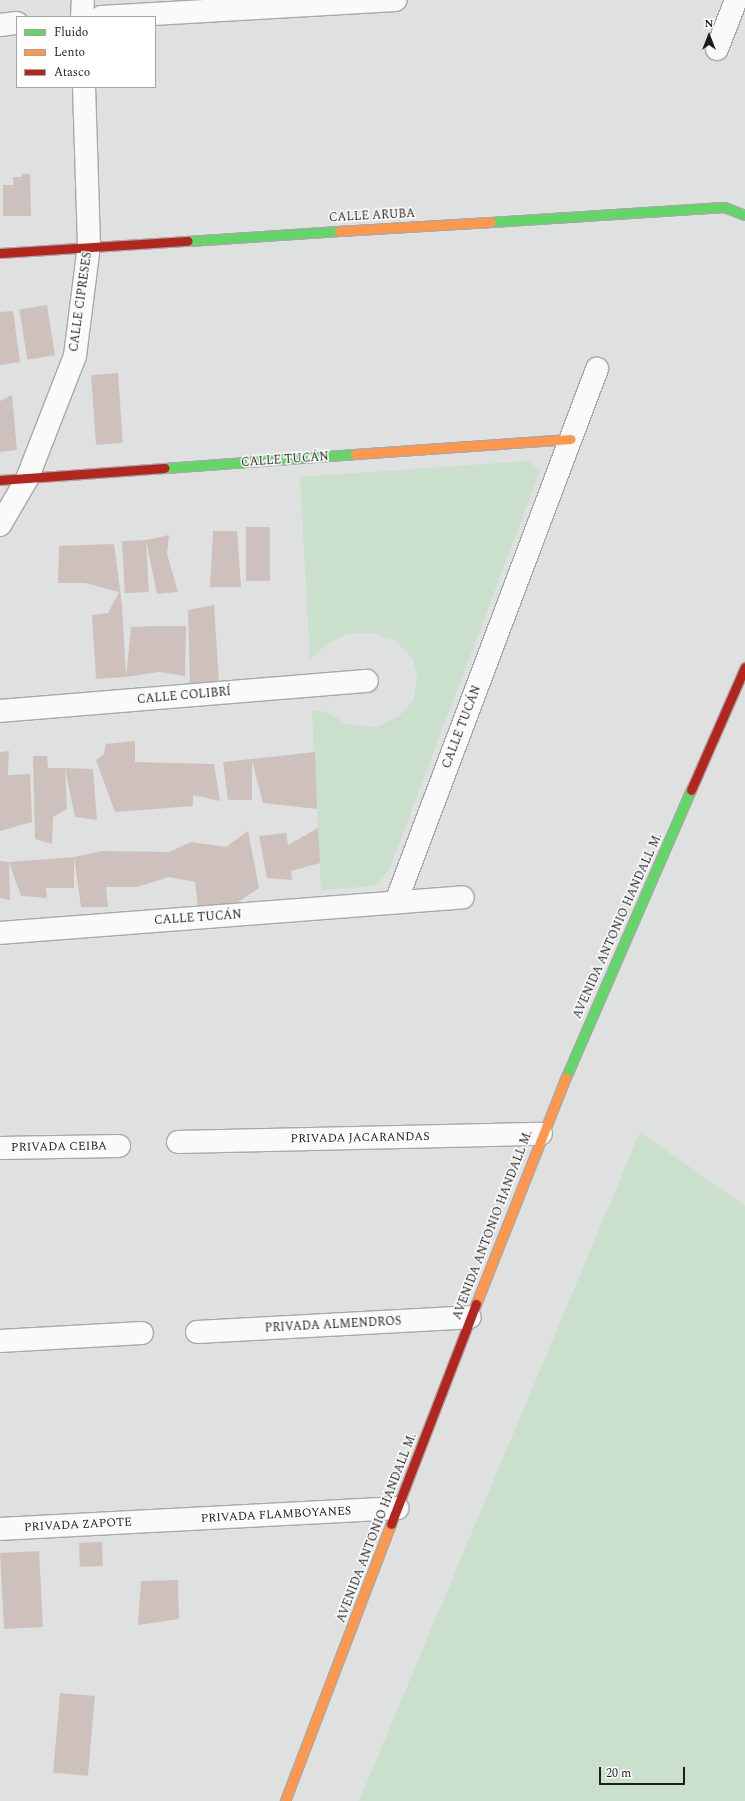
<!DOCTYPE html>
<html>
<head>
<meta charset="utf-8">
<style>
	body { margin:0 }
	#map { position:relative; width:745px; height:1801px; overflow:hidden; background:#dfe0e0; font-family:Spectral,serif }
	div>[style] { position:absolute }
	.green>* { inset:0; background:#cadfcc }
	.building>* { inset:0; background:#cec1bd; transform-origin:0 0 }
	.roads { filter:drop-shadow(1px 0 #a7a8a9) drop-shadow(-1px 0 #a7a8a9) drop-shadow(0 1px #a7a8a9) drop-shadow(0 -1px #a7a8a9) }
	.street>* { height:22px; margin:-11px; padding:0 11px; transform-origin:11px; border-radius:11px; background:#fafafa }
	.fast>* { height:9px; margin:-4.5px; padding:0 4.5px; transform-origin:4.5px; border-radius:4.5px; background:#63d668 }
	.slow>* { height:9px; margin:-4.5px; padding:0 4.5px; transform-origin:4.5px; border-radius:4.5px; background:#ff974d }
	.jam>* { height:9px; margin:-4.5px; padding:0 4.5px; transform-origin:4.5px; border-radius:4.5px; background:#b3261e }
	span { translate:-50% -50%; white-space:nowrap; text-align:center; line-height:1.15; -webkit-text-stroke:3px #fff; paint-order:stroke }
	.street-label { font-size:12px; color:#1d1d1e }
	.legend { position:absolute; left:16px; top:16px; width:140px; height:72px; box-sizing:border-box; background:#fff; border:1px solid #a5a5a5; margin:0; padding:5px 7px; list-style:none; font-size:12px; color:#1d1d1e }
	.legend li { display:flex; align-items:center; gap:8px; height:20px }
	.legend b { width:20px; border:1px solid #a5a5a5 }
	.north { position:absolute; left:689px; top:16px; width:40px; height:40px; -webkit-text-stroke:3px #fff; paint-order:stroke; rotate:0deg; font-size:11px; font-weight:700; line-height:16px; text-align:center; color:#1d1d1e }
	.north::after { content:''; display:block; margin:auto; width:14px; height:18px; background:#1d1d1e; clip-path:polygon(50% 0,100% 100%,50% 72%,0 100%) }
	.scale { position:absolute; left:599px; top:1767px; width:86px; height:18px; box-sizing:border-box; border:2px solid #1d1d1e; border-top:0; padding-left:5px; font-size:12px; line-height:14px; white-space:nowrap; color:#1d1d1e; -webkit-text-stroke:3px #fff; paint-order:stroke }
</style>
</head>
<body>
<div id="map">
	<div class="green">
		<div style="clip-path:polygon(529px 461px,540px 471px,389px 870px,374px 886px,321px 890px,312px 710px,327px 712px,346px 724px,377px 727px,399px 716px,414px 700px,417px 675px,413px 659px,395px 640px,370px 633px,346px 634px,326px 645px,310px 659px,300px 477px)"></div>
		<div style="clip-path:polygon(640px 1132px,745px 1206px,745px 1801px,359px 1801px)"></div>
	</div>
	<div class="building">
		<div style="clip-path:polygon(22px 174px,30px 174px,31px 216px,3px 216px,3px 185px,14px 185px,13px 177px,22px 177px)"></div>
		<div style="left:47px;top:305px;width:51px;height:28px;rotate:81deg"></div>
		<div style="clip-path:polygon(13px 311px,20px 362px,0 365px,0 312px)"></div>
		<div style="left:118px;top:373px;width:70px;height:27px;rotate:86deg"></div>
		<div style="clip-path:polygon(12px 395px,17px 450px,0 452px,0 401px)"></div>
		<div style="left:270px;top:527px;width:54px;height:24px;rotate:90deg"></div>
		<div style="clip-path:polygon(213px 531px,237px 531px,241px 587px,210px 587px)"></div>
		<div style="clip-path:polygon(169px 535px,167px 554px,178px 592px,157px 594px,146px 540px)"></div>
		<div style="left:146px;top:540px;width:52px;height:24px;rotate:87deg"></div>
		<div style="clip-path:polygon(114px 544px,122px 605px,126px 677px,131px 627px,156px 626px,186px 626px,185px 676px,159px 672px,126px 677px,96px 679px,92px 615px,108px 613px,119px 592px,85px 583px,58px 583px,59px 546px)"></div>
		<div style="clip-path:polygon(214px 605px,219px 683px,190px 684px,188px 610px)"></div>
		<div style="clip-path:polygon(135px 741px,135px 762px,214px 764px,220px 801px,193px 795px,193px 806px,115px 812px,96px 760px,104px 754px,106px 744px)"></div>
		<div style="clip-path:polygon(9px 751px,8px 775px,30px 774px,32px 822px,0 831px,0 752px)"></div>
		<div style="clip-path:polygon(315px 752px,317px 809px,263px 803px,252px 761px,252px 800px,228px 800px,223px 762px)"></div>
		<div style="clip-path:polygon(33px 756px,47px 756px,48px 768px,65px 768px,67px 809px,53px 817px,52px 844px,35px 839px)"></div>
		<div style="clip-path:polygon(65px 768px,93px 769px,97px 820px,75px 817px)"></div>
		<div style="clip-path:polygon(318px 828px,320px 863px,291px 871px,292px 880px,267px 878px,259px 836px,286px 833px,288px 845px)"></div>
		<div style="clip-path:polygon(248px 831px,259px 888px,230px 907px,199px 914px,195px 882px,169px 877px,137px 887px,106px 887px,108px 907px,81px 907px,74px 857px,103px 851px,169px 852px,191px 842px,226px 847px)"></div>
		<div style="clip-path:polygon(74px 857px,74px 888px,46px 888px,47px 898px,21px 896px,9px 862px)"></div>
		<div style="clip-path:polygon(0 861px,9px 862px,10px 900px,0 898px)"></div>
		<div style="left:102px;top:1542px;width:24px;height:23px;rotate:88deg"></div>
		<div style="left:39px;top:1551px;width:76px;height:39px;rotate:87deg"></div>
		<div style="clip-path:polygon(178px 1580px,179px 1619px,138px 1625px,141px 1581px)"></div>
		<div style="left:60px;top:1693px;width:35px;height:80px;rotate:5deg"></div>
	</div>
	<div class="roads">
		<div class="street">
			<div style="left:82px;top:17px;width:17px;rotate:-87deg"></div>
			<div style="left:101px;top:17px;width:295px;rotate:-3.3deg"></div>
			<div style="left:0;top:25px;width:17px;rotate:-7deg"></div>
			<div style="left:717px;top:49px;width:53px;rotate:-68.8deg"></div>
			<div style="left:0;top:525px;width:53px;rotate:-59.6deg"></div>
			<div style="left:27px;top:479px;width:132px;rotate:-68.7deg"></div>
			<div style="left:75px;top:356px;width:112px;rotate:-82.8deg"></div>
			<div style="left:89px;top:245px;width:158px;rotate:-91.8deg"></div>
			<div style="left:0;top:711px;width:368px;rotate:-4.7deg"></div>
			<div style="left:396px;top:902px;width:570px;rotate:-69.34deg"></div>
			<div style="left:0;top:933px;width:464px;rotate:-4.4deg"></div>
			<div style="left:178px;top:1142px;width:363px;rotate:-1.3deg"></div>
			<div style="left:0;top:1148px;width:119px;rotate:-1deg"></div>
			<div style="left:197px;top:1332px;width:273px;rotate:-3.1deg"></div>
			<div style="left:0;top:1341px;width:142px;rotate:-3.2deg"></div>
			<div style="left:0;top:1529px;width:398px;rotate:-3deg"></div>
		</div>
		<div class="fast">
			<div style="left:491px;top:222px;width:233px;rotate:-3.7deg"></div>
			<div style="left:724px;top:207px;width:22px;rotate:21deg"></div>
			<div style="left:188px;top:241px;width:151px;rotate:-3.8deg"></div>
			<div style="left:165px;top:468px;width:191px;rotate:-4.2deg"></div>
			<div style="left:566px;top:1077px;width:313px;rotate:-66.5deg"></div>
		</div>
		<div class="slow">
			<div style="left:339px;top:231px;width:152px;rotate:-3.4deg"></div>
			<div style="left:355px;top:454px;width:216px;rotate:-4deg"></div>
			<div style="left:476px;top:1304px;width:244px;rotate:-68.4deg"></div>
			<div style="left:285px;top:1801px;width:297px;rotate:-69.1deg"></div>
		</div>
		<div class="jam">
			<div style="left:0;top:253px;width:188px;rotate:-3.7deg"></div>
			<div style="left:0;top:480px;width:165px;rotate:-4.2deg"></div>
			<div style="left:691px;top:790px;width:134px;rotate:-66.3deg"></div>
			<div style="left:391px;top:1524px;width:236px;rotate:-68.9deg"></div>
		</div>
	</div>
	<div class="street-label">
		<span style="left:372px;top:216px;rotate:-3deg">CALLE ARUBA</span>
		<span style="left:81px;top:302px;rotate:-82deg">CALLE CIPRESES</span>
		<span style="left:285px;top:460px;rotate:-4deg">CALLE TUCÁN</span>
		<span style="left:184px;top:696px;rotate:-5deg">CALLE COLIBRÍ</span>
		<span style="left:462px;top:727px;rotate:-69deg">CALLE TUCÁN</span>
		<span style="left:198px;top:918px;rotate:-4deg">CALLE TUCÁN</span>
		<span style="left:618px;top:926px;rotate:-66deg">AVENIDA ANTONIO HANDALL M.</span>
		<span style="left:360px;top:1138px;rotate:-1deg">PRIVADA JACARANDAS</span>
		<span style="left:59px;top:1147px;rotate:-1deg">PRIVADA CEIBA</span>
		<span style="left:493px;top:1225px;rotate:-69deg">AVENIDA ANTONIO HANDALL M.</span>
		<span style="left:333px;top:1325px;rotate:-3deg">PRIVADA ALMENDROS</span>
		<span style="left:276px;top:1515px;rotate:-3deg">PRIVADA FLAMBOYANES</span>
		<span style="left:78px;top:1525px;rotate:-3deg">PRIVADA ZAPOTE</span>
		<span style="left:377px;top:1528px;rotate:-69deg">AVENIDA ANTONIO HANDALL M.</span>
	</div>
	<ul class="legend">
	<li><b style="height:5px;background:#63d668"></b>Fluido</li>
	<li><b style="height:5px;background:#ff974d"></b>Lento</li>
	<li><b style="height:5px;background:#b3261e"></b>Atasco</li>
	</ul>
	<div class="north">N</div>
	<div class="scale">20 m</div>
</div>
</body>
</html>
